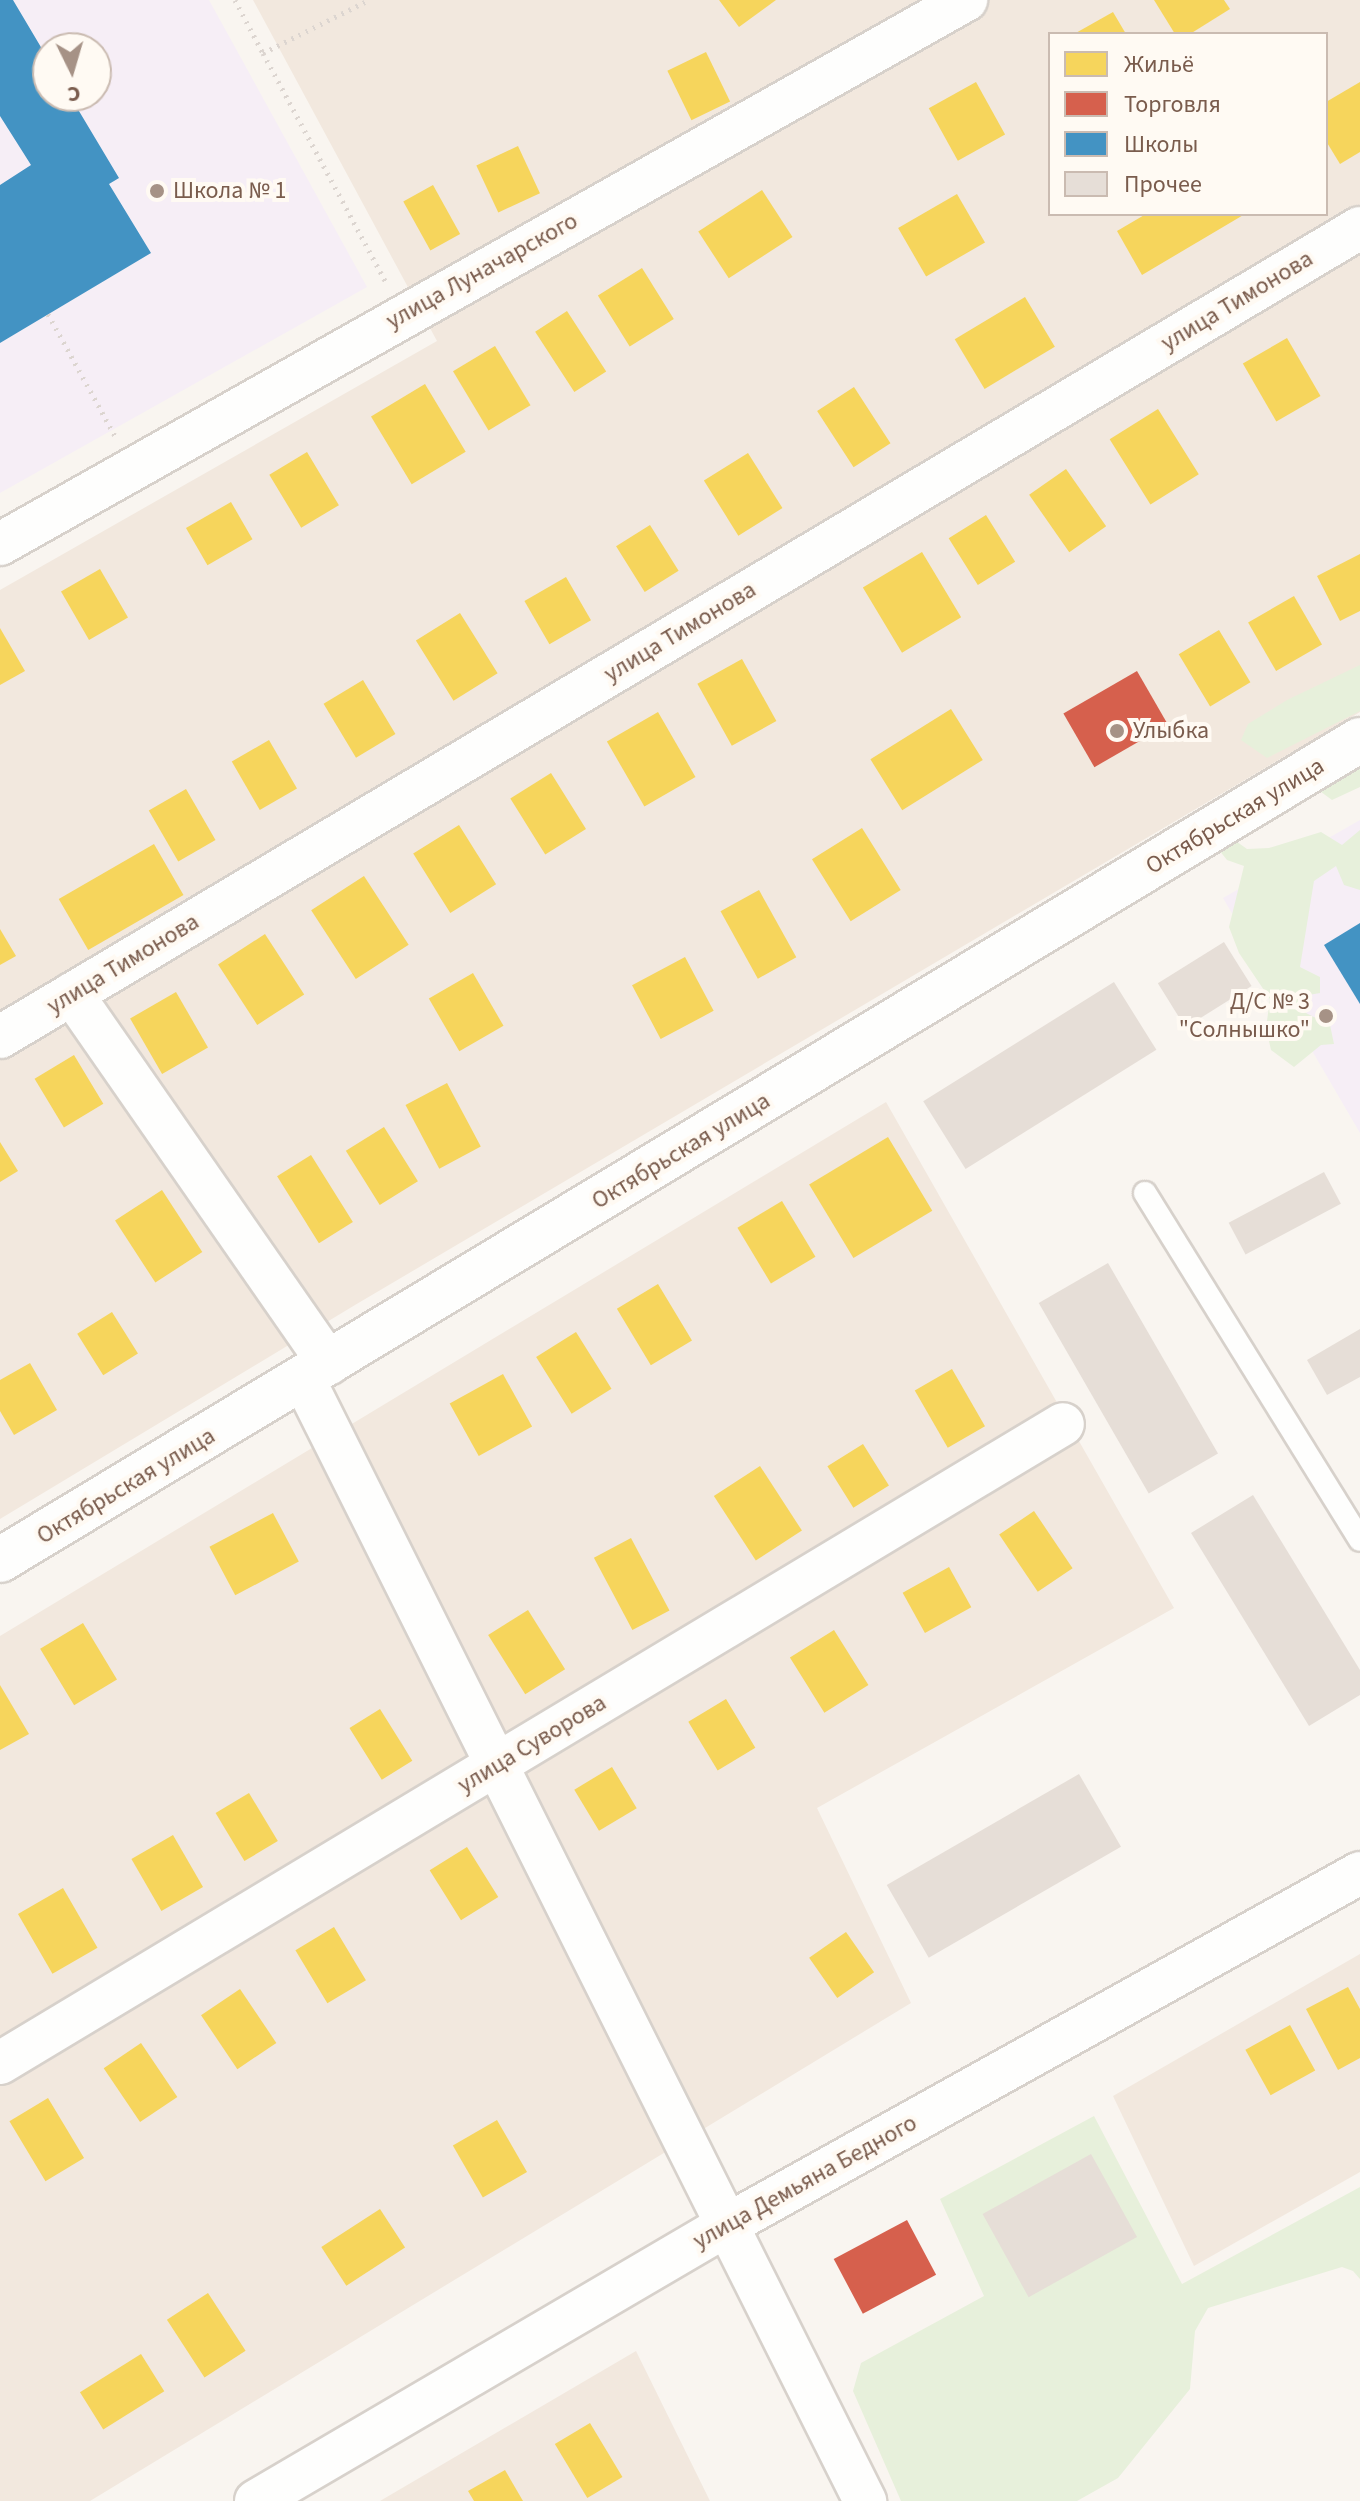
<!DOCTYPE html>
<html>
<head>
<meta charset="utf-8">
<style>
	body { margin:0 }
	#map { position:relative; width:1360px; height:2501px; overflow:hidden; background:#f9f5f0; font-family:"Source Sans 3",sans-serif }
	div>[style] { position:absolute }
	.residential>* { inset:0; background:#f2e8de }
	.education>* { inset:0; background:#f6eef6 }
	.green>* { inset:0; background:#e7f0db }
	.homes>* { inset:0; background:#f6d55c; transform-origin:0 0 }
	.shops>* { inset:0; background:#d6604d; transform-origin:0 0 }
	.schools>* { inset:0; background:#4393c3 }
	.building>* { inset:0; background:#e6ded7; transform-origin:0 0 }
	.path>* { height:5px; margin-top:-2.5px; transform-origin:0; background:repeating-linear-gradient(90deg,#dcd5d0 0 2px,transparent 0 8px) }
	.roads { filter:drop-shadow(2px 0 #d7d1cb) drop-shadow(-2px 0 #d7d1cb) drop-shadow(0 2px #d7d1cb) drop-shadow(0 -2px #d7d1cb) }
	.service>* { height:22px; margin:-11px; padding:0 11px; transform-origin:11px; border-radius:11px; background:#fefefd }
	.minor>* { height:42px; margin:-21px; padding:0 21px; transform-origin:21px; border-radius:21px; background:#fefefd }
	.tertiary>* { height:44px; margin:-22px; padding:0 22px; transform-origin:22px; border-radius:22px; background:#fefefd }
	.dots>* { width:22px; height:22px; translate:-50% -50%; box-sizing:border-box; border:4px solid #fffaf3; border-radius:50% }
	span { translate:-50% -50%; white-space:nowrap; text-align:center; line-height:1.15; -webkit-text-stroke:8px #fffaf3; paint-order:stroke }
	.poi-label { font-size:24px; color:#7a5c4d }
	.left { translate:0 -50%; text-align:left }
	.right { translate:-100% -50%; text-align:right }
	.street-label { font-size:24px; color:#7a5c4d }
	.legend { position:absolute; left:1048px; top:32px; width:280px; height:184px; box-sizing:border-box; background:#fffaf3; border:2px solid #cabbb1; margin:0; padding:10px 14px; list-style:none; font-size:24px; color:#7a5c4d }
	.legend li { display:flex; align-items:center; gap:16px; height:40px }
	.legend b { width:40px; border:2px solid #cabbb1 }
	.north { position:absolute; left:32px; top:32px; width:80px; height:80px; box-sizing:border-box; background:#fffaf3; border:2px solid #cabbb1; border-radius:50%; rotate:175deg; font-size:22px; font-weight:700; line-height:32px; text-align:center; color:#7a5c4d }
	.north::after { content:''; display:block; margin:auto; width:28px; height:36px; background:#a69286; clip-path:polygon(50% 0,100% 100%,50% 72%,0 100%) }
</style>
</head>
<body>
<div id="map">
	<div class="residential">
		<div style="clip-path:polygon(evenodd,253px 0,1360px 0,1360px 712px,355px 1305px,0 1519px,0 590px,437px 341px,253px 0,1050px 34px,1326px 34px,1326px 214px,1050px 214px,1050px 34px)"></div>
		<div style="clip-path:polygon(886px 1102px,1174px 1608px,817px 1808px,911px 2003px,90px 2501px,0 2501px,0 1636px)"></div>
		<div style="clip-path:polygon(1360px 1954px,1360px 2172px,1194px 2266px,1113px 2096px)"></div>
		<div style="clip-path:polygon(636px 2351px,710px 2501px,380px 2501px)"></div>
	</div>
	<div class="education">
		<div style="clip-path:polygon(evenodd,0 0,209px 0,367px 287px,0 493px,0 0,48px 48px,96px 48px,96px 96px,48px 96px,48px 48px)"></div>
		<div style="clip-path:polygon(1360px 820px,1360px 1133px,1223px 898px)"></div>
	</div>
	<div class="green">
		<div style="clip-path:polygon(1360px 665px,1360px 711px,1267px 758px,1241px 740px,1248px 724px,1287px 700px)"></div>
		<div style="clip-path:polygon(1360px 751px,1360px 787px,1332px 800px,1313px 786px)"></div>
		<div style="clip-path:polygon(1360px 830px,1360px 890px,1344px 885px,1336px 866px,1314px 881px,1300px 967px,1320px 977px,1320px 993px,1303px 996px,1306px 1013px,1330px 1025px,1334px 1044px,1321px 1045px,1294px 1067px,1271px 1050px,1266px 1028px,1270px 999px,1239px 953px,1229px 927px,1244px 866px,1227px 860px,1219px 850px,1233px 839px,1247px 849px,1269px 848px,1321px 832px,1342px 845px)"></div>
		<div style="clip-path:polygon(1094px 2116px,1182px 2284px,1360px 2187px,1360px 2279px,1353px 2271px,1342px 2267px,1208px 2308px,1195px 2331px,1190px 2389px,1118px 2478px,1077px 2501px,901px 2501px,853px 2391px,861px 2363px,984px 2296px,940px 2199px)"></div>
	</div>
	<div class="homes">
		<div style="clip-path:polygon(719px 0,776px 0,739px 27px)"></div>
		<div style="clip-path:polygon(1154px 0,1224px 0,1230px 9px,1190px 34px,1175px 34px)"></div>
		<div style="clip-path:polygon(1113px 12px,1126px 34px,1074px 34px)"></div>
		<div style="left:706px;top:52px;width:55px;height:43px;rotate:64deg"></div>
		<div style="left:976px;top:82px;width:60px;height:54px;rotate:61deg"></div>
		<div style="clip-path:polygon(1360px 82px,1360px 152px,1340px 164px,1326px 141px,1326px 102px)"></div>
		<div style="left:518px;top:146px;width:52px;height:46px;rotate:65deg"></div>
		<div style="left:433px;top:185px;width:56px;height:34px;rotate:61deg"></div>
		<div style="left:762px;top:190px;width:56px;height:76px;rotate:57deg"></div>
		<div style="left:957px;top:194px;width:56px;height:68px;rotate:60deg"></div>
		<div style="clip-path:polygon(1146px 214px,1245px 214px,1142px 275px,1117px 231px)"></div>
		<div style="left:642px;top:268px;width:60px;height:52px;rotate:58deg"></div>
		<div style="left:1025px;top:297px;width:58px;height:82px;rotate:59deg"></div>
		<div style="left:567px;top:311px;width:72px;height:38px;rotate:57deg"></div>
		<div style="left:1287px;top:338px;width:67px;height:51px;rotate:60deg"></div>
		<div style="left:495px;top:346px;width:69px;height:49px;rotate:59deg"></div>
		<div style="left:425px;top:384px;width:79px;height:63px;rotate:59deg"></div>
		<div style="left:854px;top:387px;width:67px;height:44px;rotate:57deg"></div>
		<div style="left:1158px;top:409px;width:77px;height:57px;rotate:58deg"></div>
		<div style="left:307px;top:452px;width:62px;height:44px;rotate:59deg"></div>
		<div style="left:748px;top:453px;width:65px;height:52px;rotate:58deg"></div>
		<div style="left:1066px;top:469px;width:70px;height:45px;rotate:55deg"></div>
		<div style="left:231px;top:502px;width:43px;height:52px;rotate:60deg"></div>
		<div style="left:986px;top:515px;width:55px;height:44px;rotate:58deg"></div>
		<div style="left:650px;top:525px;width:54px;height:40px;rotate:58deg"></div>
		<div style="left:922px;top:552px;width:76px;height:69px;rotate:59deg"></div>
		<div style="clip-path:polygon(1360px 554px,1360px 611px,1340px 621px,1317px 576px)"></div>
		<div style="left:100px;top:569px;width:56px;height:45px;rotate:60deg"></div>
		<div style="left:566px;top:577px;width:50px;height:48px;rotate:60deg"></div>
		<div style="left:1294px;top:596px;width:56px;height:53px;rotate:60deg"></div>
		<div style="left:460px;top:613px;width:71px;height:52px;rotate:58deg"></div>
		<div style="clip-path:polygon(0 628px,25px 671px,0 685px)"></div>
		<div style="left:1219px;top:630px;width:61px;height:47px;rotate:59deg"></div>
		<div style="left:742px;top:659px;width:71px;height:51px;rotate:61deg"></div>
		<div style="left:363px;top:680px;width:63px;height:46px;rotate:59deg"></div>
		<div style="left:951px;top:709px;width:60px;height:95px;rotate:58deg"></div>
		<div style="left:658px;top:712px;width:75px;height:59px;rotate:60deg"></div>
		<div style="left:269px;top:740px;width:56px;height:43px;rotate:60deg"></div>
		<div style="left:551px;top:773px;width:66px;height:48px;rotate:58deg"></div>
		<div style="left:186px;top:789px;width:59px;height:43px;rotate:60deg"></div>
		<div style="left:459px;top:825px;width:70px;height:54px;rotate:58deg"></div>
		<div style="left:862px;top:828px;width:73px;height:59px;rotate:58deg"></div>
		<div style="left:154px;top:844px;width:59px;height:110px;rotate:60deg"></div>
		<div style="left:364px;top:876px;width:82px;height:63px;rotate:57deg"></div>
		<div style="left:759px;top:890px;width:77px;height:44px;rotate:61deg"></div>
		<div style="clip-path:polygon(0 929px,16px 956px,0 965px)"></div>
		<div style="left:265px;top:934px;width:72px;height:56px;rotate:57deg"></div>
		<div style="left:685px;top:957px;width:61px;height:60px;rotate:62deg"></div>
		<div style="left:473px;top:973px;width:61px;height:51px;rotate:60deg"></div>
		<div style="left:176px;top:992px;width:64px;height:53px;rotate:60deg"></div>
		<div style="left:74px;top:1055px;width:57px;height:46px;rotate:59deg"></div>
		<div style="left:447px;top:1083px;width:72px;height:47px;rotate:62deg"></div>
		<div style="left:384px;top:1127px;width:64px;height:45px;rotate:58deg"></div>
		<div style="left:888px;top:1137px;width:86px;height:92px;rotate:59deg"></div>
		<div style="clip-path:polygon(0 1142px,18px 1171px,0 1182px)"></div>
		<div style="left:311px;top:1155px;width:79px;height:40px;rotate:58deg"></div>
		<div style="left:162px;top:1190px;width:74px;height:56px;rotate:57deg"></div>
		<div style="left:782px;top:1201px;width:65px;height:52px;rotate:59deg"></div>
		<div style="left:658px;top:1284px;width:66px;height:48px;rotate:59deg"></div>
		<div style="left:112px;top:1312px;width:49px;height:41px;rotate:58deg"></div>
		<div style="left:576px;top:1332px;width:67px;height:47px;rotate:58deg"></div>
		<div style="clip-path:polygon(30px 1363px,57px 1410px,14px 1435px,0 1411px,0 1380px)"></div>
		<div style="left:952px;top:1369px;width:66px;height:43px;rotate:60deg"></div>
		<div style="left:503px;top:1374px;width:60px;height:61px;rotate:61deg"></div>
		<div style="left:863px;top:1444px;width:49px;height:42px;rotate:58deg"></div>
		<div style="left:760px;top:1466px;width:77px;height:55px;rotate:57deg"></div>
		<div style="left:1034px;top:1511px;width:69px;height:42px;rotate:56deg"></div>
		<div style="left:273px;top:1513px;width:55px;height:72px;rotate:62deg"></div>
		<div style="left:631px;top:1538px;width:82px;height:42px;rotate:62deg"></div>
		<div style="left:949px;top:1567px;width:46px;height:53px;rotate:61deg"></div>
		<div style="left:528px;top:1610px;width:70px;height:47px;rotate:58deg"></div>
		<div style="left:83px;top:1623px;width:66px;height:50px;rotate:59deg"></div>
		<div style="left:834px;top:1630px;width:65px;height:52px;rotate:58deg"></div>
		<div style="clip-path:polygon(0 1685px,29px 1734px,0 1750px)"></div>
		<div style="left:726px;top:1699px;width:57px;height:44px;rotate:59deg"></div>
		<div style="left:380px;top:1709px;width:61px;height:36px;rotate:58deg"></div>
		<div style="left:612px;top:1767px;width:48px;height:44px;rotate:59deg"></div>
		<div style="left:249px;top:1793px;width:56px;height:39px;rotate:59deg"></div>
		<div style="left:173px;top:1835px;width:60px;height:48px;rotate:60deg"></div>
		<div style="left:467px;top:1847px;width:59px;height:44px;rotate:58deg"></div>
		<div style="left:63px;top:1888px;width:69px;height:52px;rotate:60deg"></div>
		<div style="left:334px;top:1927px;width:62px;height:45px;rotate:59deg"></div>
		<div style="left:846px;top:1932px;width:49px;height:45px;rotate:55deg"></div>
		<div style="clip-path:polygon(1348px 1987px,1360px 2009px,1360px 2058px,1338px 2070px,1306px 2009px)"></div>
		<div style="left:240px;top:1989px;width:65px;height:47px;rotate:56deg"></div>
		<div style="left:1290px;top:2025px;width:52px;height:51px;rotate:61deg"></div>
		<div style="left:141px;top:2043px;width:65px;height:45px;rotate:56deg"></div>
		<div style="left:48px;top:2098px;width:70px;height:45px;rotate:59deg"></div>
		<div style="left:497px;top:2120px;width:60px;height:51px;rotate:60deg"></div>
		<div style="left:380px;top:2209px;width:46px;height:70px;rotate:57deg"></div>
		<div style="left:208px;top:2293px;width:69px;height:49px;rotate:57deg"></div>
		<div style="left:141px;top:2354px;width:44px;height:72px;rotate:58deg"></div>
		<div style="left:590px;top:2423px;width:63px;height:41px;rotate:59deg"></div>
		<div style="clip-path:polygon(505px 2470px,523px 2501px,474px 2501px,468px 2491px)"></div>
	</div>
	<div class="shops">
		<div style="left:1137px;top:671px;width:62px;height:85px;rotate:60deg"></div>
		<div style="left:907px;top:2220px;width:62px;height:83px;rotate:62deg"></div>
	</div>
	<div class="schools">
		<div style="clip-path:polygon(0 0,13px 0,48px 59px,48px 96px,70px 96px,119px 178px,109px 184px,151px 253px,0 343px,0 185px,31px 165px,0 116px)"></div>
		<div style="clip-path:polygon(1360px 923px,1360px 1004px,1324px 945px)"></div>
	</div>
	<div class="building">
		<div style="left:1224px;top:942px;width:52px;height:78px;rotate:58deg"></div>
		<div style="left:1114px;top:982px;width:80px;height:225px;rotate:58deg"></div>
		<div style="left:1324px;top:1172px;width:36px;height:108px;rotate:62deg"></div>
		<div style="left:1108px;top:1263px;width:220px;height:80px;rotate:60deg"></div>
		<div style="clip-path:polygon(1360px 1329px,1360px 1377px,1327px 1395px,1307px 1360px)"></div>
		<div style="clip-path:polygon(1253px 1495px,1360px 1670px,1360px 1695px,1309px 1726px,1191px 1533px)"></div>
		<div style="left:1079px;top:1774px;width:84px;height:222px;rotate:60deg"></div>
		<div style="left:1091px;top:2154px;width:95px;height:124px;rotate:61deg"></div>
	</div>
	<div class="path">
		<div style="left:235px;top:0;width:60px;rotate:62.2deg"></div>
		<div style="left:263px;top:53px;width:119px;rotate:-26.6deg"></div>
		<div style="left:263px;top:53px;width:262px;rotate:61.8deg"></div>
		<div style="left:48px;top:314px;width:139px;rotate:61.2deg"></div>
	</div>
	<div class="roads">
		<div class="service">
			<div style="left:1145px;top:1193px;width:408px;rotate:58.2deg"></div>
		</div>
		<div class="minor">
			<div style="left:0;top:544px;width:1109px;rotate:-29.39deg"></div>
			<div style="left:72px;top:994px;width:450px;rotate:55.2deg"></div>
			<div style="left:0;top:1037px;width:1582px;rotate:-30.75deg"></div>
			<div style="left:304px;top:1380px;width:1254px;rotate:63.41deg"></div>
			<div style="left:0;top:2063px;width:1240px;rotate:-31.01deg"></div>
			<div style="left:256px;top:2501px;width:546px;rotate:-30.37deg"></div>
			<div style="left:727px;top:2225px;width:724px;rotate:-29.08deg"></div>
		</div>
		<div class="tertiary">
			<div style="left:0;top:1560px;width:1588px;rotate:-31.09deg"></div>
		</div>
	</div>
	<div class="dots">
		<div style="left:157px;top:191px;background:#a69286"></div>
		<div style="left:1117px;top:731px;background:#a69286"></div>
		<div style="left:1326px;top:1016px;background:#a69286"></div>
	</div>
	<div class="poi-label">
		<span class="left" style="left:173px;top:191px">Школа № 1</span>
		<span class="left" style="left:1133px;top:731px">Улыбка</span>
		<span class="right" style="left:1310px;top:1016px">Д/С № 3<br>"Солнышко"</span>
	</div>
	<div class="street-label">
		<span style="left:482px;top:271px;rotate:-29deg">улица Луначарского</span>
		<span style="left:1237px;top:301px;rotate:-31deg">улица Тимонова</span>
		<span style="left:680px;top:632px;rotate:-31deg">улица Тимонова</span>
		<span style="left:1235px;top:816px;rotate:-31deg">Октябрьская улица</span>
		<span style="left:123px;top:964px;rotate:-31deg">улица Тимонова</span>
		<span style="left:681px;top:1151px;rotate:-31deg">Октябрьская улица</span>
		<span style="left:126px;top:1486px;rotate:-31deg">Октябрьская улица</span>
		<span style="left:532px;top:1744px;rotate:-31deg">улица Суворова</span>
		<span style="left:805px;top:2182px;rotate:-29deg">улица Демьяна Бедного</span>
	</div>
	<ul class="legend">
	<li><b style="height:22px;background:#f6d55c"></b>Жильё</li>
	<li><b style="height:22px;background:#d6604d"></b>Торговля</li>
	<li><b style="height:22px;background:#4393c3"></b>Школы</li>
	<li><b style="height:22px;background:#e6ded7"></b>Прочее</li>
	</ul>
	<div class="north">С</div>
</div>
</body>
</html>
